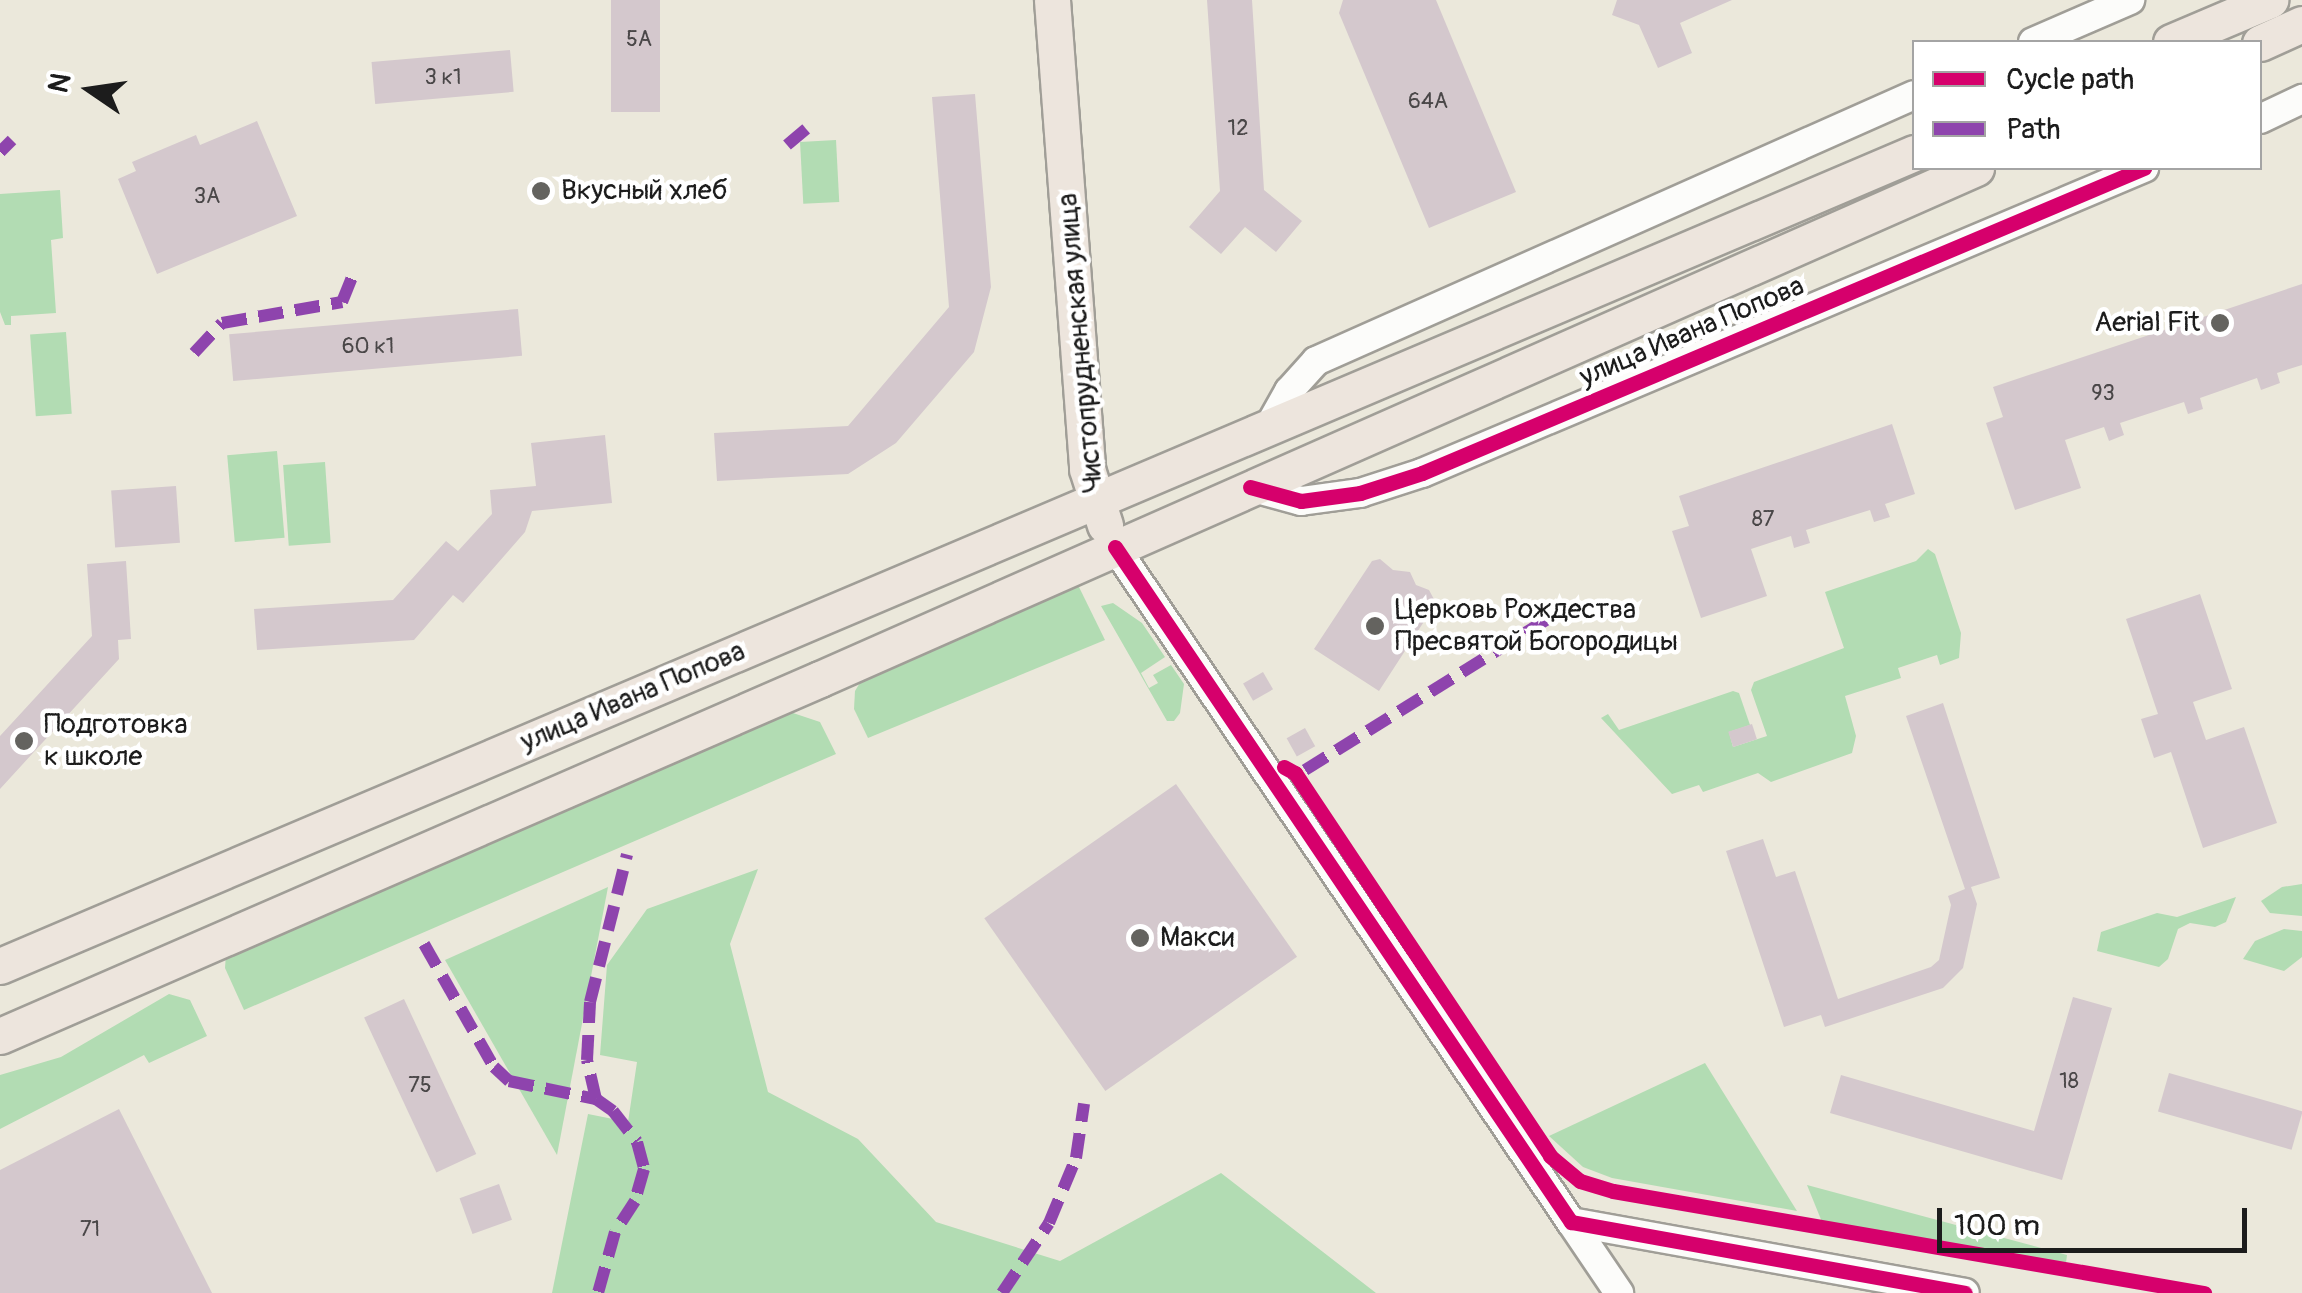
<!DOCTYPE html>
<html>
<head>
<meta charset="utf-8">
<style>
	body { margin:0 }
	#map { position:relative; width:2302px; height:1293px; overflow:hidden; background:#ebe8db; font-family:Pangolin,sans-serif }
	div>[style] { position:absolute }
	.green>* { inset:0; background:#b2dcb3; transform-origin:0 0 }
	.building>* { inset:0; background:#d4c8cd; transform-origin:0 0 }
	.roads { filter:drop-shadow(2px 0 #a09e97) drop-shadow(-2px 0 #a09e97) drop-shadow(0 2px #a09e97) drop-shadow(0 -2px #a09e97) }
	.minor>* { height:28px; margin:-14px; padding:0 14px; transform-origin:14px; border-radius:14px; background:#fcfcfa }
	.major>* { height:35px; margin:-17.5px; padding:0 17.5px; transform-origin:17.5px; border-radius:17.5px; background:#ede5dd }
	.quiet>* { height:12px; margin-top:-6px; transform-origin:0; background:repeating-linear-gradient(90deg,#8e44ad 0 25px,transparent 0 37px) }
	.cycleway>* { height:15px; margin:-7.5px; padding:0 7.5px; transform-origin:7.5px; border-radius:7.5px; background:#d6006c }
	.dots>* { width:28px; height:28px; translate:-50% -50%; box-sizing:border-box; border:5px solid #fff; border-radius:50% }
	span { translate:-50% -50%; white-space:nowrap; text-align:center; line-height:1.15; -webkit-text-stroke:9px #fff; paint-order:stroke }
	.number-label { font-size:22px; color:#4a4748 }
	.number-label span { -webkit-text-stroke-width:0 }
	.poi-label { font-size:28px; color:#1c1c1c }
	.left { translate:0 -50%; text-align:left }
	.right { translate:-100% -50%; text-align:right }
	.street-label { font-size:28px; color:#1c1c1c }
	.legend { position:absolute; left:1912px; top:40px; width:350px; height:130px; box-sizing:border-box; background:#fff; border:2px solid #a4a4a4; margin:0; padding:12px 18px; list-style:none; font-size:30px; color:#1c1c1c }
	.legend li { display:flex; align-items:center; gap:20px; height:50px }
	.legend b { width:50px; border:2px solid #a4a4a4 }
	.north { position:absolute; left:40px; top:40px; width:100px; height:100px; -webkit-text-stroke:8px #fff; paint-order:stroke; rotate:283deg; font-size:28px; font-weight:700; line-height:40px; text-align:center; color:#1c1c1c }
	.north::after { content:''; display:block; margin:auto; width:35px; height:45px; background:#1c1c1c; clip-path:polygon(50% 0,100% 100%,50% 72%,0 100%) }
	.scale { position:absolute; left:1937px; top:1208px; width:310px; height:45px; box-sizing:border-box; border:5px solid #1c1c1c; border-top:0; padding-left:12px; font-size:30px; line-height:35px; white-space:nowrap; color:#1c1c1c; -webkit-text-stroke:8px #fff; paint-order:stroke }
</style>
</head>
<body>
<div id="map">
	<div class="green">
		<div style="left:836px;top:140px;width:62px;height:36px;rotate:87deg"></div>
		<div style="clip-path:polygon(60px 190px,63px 238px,51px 240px,56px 313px,11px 316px,11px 325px,5px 325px,0 312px,0 194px)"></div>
		<div style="left:66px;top:332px;width:82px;height:36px;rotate:86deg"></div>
		<div style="left:277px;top:451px;width:87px;height:50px;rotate:85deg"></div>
		<div style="left:325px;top:462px;width:81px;height:42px;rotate:86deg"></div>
		<div style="clip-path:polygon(1928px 549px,1935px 554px,1961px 633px,1959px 658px,1940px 665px,1937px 655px,1898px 668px,1901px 678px,1845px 696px,1856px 736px,1852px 753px,1771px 782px,1758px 773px,1703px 792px,1699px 785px,1672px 794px,1601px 718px,1608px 714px,1619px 730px,1733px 691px,1739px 693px,1750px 725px,1729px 732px,1733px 747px,1767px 736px,1751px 690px,1754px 682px,1844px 648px,1825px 592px,1916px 561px)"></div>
		<div style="clip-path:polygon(1078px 585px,1105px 640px,868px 738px,854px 709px,855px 691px,864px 676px)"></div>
		<div style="clip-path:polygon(1113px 603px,1142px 623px,1165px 657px,1141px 673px,1149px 688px,1158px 683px,1153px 675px,1171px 665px,1184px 684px,1180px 713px,1174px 721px,1167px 721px,1101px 606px)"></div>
		<div style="clip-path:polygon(784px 710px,820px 722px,836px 754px,244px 1010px,225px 968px,226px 954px)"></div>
		<div style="clip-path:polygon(758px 869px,730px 944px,768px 1092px,858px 1139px,936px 1222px,1060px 1261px,1221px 1173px,1376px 1293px,552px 1293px,588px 1114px,628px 1122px,637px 1062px,600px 1055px,607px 965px,647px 909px)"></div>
		<div style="clip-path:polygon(2302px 884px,2302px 916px,2270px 913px,2261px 901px,2282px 887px)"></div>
		<div style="clip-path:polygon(608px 887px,557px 1155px,445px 960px)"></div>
		<div style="clip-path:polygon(2236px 897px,2226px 922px,2215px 927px,2190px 923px,2178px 929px,2168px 959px,2159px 967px,2097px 951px,2101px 932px,2157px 913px,2177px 917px)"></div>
		<div style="clip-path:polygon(2284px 929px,2302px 931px,2302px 957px,2284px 971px,2243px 959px,2255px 941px)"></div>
		<div style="clip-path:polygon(169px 994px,190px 1000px,207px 1036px,149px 1063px,144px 1055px,0 1129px,0 1075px,61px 1057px)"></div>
		<div style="clip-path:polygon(1705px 1063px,1797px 1211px,1612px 1178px,1583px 1167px,1549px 1136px)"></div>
		<div style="clip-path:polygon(1807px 1185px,2067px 1255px,2066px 1263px,1822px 1222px)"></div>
	</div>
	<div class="building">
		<div style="left:611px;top:0;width:49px;height:112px"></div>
		<div style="clip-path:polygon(1207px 0,1252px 0,1264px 190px,1302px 221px,1276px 252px,1245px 227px,1221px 254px,1189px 227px,1220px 191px)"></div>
		<div style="clip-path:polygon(1343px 0,1436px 0,1516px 192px,1429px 228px,1339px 13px)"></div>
		<div style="clip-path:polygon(1617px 0,1732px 0,1680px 23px,1692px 53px,1658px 68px,1639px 25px,1612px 15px)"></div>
		<div style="left:510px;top:50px;width:42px;height:139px;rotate:85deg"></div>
		<div style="clip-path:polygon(975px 94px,991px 287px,974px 352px,896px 443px,848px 474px,717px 481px,714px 433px,848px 426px,949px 307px,932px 97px)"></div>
		<div style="clip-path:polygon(257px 121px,297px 216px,157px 274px,118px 179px,136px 171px,132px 162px,196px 135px,200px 145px)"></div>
		<div style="left:548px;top:179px;width:23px;height:16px;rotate:88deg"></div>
		<div style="clip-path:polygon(2302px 284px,2302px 365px,2277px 373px,2280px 383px,2261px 390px,2257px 378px,2200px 398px,2203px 409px,2188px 414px,2184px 402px,2120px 423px,2124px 435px,2109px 441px,2104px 427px,2065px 440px,2081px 488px,2015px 510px,1986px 423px,2003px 417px,1993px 387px)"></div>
		<div style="left:518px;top:309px;width:47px;height:290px;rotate:85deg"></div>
		<div style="clip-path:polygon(1892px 424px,1915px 494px,1885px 504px,1890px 517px,1874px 522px,1870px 510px,1806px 530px,1810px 543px,1794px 548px,1791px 536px,1751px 549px,1767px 596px,1701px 618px,1672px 531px,1689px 526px,1679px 496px)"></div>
		<div style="clip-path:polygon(605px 435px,612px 503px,532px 511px,525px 532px,463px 603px,453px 595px,414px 640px,257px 650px,254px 609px,393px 600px,446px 541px,458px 551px,492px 514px,490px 490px,536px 486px,531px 443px)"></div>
		<div style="left:176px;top:486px;width:57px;height:65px;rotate:86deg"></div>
		<div style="clip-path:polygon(1380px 559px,1393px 570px,1410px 572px,1416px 585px,1429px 590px,1436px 603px,1379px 691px,1314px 649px,1372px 561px)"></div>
		<div style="clip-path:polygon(126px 561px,131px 639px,118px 640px,119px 659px,0 789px,0 736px,92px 636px,87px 564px)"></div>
		<div style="clip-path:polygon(2200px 594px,2232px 689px,2193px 702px,2206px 740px,2244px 727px,2277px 823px,2203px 848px,2171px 752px,2154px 758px,2141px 719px,2158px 714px,2126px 619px)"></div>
		<div style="left:1263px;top:672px;width:20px;height:23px;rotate:60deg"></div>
		<div style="clip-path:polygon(1943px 703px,2000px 878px,1971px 887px,1977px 904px,1963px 968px,1943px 988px,1825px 1027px,1821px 1015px,1784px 1027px,1726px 851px,1763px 839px,1776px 877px,1795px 871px,1838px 999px,1931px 967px,1939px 960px,1951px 905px,1948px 896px,1965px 889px,1906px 716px)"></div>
		<div style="left:1752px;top:724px;width:16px;height:25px;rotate:72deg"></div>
		<div style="left:1305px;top:728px;width:21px;height:21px;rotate:61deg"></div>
		<div style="left:1176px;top:784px;width:211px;height:234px;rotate:55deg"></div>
		<div style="clip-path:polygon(2073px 997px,2112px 1008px,2062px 1180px,1830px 1113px,1841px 1075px,2034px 1131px)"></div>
		<div style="left:404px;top:999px;width:171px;height:44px;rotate:65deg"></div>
		<div style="left:2169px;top:1073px;width:139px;height:40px;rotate:16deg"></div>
		<div style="clip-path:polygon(119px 1109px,212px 1293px,0 1293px,0 1170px)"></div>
		<div style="left:499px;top:1184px;width:38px;height:42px;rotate:70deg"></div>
	</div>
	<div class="roads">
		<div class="minor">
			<div style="left:2033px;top:42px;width:106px;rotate:-23.4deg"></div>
			<div style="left:2260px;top:119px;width:47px;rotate:-25.5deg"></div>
			<div style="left:1267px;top:430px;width:45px;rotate:-60.6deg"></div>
			<div style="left:1289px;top:391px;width:40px;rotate:-48deg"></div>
			<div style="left:1316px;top:361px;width:654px;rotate:-23.98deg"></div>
			<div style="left:1250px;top:487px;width:53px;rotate:15.4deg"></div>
			<div style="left:1301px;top:501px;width:60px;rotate:-7.7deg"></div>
			<div style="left:1360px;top:493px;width:65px;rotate:-17.9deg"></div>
			<div style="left:1422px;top:473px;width:784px;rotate:-22.9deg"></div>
			<div style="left:1115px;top:547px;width:815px;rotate:55.96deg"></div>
			<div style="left:1571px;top:1222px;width:400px;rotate:10.2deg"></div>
			<div style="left:1571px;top:1222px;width:86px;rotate:55.9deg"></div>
		</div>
		<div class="major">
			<div style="left:1052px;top:0;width:470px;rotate:85.7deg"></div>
			<div style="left:1087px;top:469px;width:59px;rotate:72.2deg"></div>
			<div style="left:2171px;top:42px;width:108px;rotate:-23deg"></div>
			<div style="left:2260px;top:43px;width:46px;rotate:-24.3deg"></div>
			<div style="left:0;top:966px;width:2080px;rotate:-23.01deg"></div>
			<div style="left:0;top:1036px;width:894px;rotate:-23.53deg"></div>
			<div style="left:820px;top:679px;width:1264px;rotate:-23.85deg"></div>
		</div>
	</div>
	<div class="quiet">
		<div style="left:787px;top:145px;width:34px;rotate:-40deg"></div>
		<div style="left:0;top:152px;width:17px;rotate:-45deg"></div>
		<div style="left:194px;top:353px;width:41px;rotate:-47deg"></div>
		<div style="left:222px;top:323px;width:122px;rotate:-9.9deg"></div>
		<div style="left:342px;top:302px;width:31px;rotate:-68deg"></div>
		<div style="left:1305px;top:770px;width:286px;rotate:-31.9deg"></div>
		<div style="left:424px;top:944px;width:142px;rotate:60.4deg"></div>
		<div style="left:494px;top:1067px;width:21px;rotate:43deg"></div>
		<div style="left:509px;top:1081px;width:89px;rotate:11.7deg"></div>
		<div style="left:596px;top:1099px;width:21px;rotate:35deg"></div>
		<div style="left:613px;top:1111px;width:39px;rotate:52deg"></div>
		<div style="left:637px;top:1142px;width:28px;rotate:75deg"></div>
		<div style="left:644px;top:1169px;width:33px;rotate:106deg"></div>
		<div style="left:635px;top:1201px;width:37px;rotate:123deg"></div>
		<div style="left:615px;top:1232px;width:63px;rotate:105.6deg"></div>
		<div style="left:596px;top:1099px;width:40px;rotate:-103deg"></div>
		<div style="left:587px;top:1060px;width:58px;rotate:-87deg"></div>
		<div style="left:590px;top:1002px;width:152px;rotate:-75.9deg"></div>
		<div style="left:1002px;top:1293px;width:84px;rotate:-56.1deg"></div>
		<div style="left:1049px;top:1223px;width:70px;rotate:-67.4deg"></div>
		<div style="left:1076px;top:1158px;width:55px;rotate:-81.6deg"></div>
	</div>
	<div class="cycleway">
		<div style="left:1250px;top:487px;width:53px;rotate:15.4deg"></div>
		<div style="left:1301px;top:501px;width:60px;rotate:-7.7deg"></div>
		<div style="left:1360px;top:493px;width:65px;rotate:-17.9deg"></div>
		<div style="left:1422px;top:473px;width:784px;rotate:-22.9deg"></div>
		<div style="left:1115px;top:547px;width:815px;rotate:55.96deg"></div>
		<div style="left:1571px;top:1222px;width:400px;rotate:10.2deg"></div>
		<div style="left:1284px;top:767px;width:13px;rotate:29deg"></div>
		<div style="left:1295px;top:773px;width:460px;rotate:56.3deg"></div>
		<div style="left:1550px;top:1156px;width:39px;rotate:40deg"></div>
		<div style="left:1580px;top:1181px;width:34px;rotate:17deg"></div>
		<div style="left:1613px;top:1191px;width:600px;rotate:9.79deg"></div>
	</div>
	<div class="dots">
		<div style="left:541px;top:191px;background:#64635f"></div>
		<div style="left:2220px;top:323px;background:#64635f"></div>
		<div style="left:1375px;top:626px;background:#64635f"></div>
		<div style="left:24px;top:741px;background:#64635f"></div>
		<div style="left:1140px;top:938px;background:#64635f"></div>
	</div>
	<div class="number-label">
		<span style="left:639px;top:40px">5А</span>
		<span style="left:443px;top:78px">3 к1</span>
		<span style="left:1428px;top:102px">64А</span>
		<span style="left:1238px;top:129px">12</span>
		<span style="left:207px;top:197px">3А</span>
		<span style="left:368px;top:347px">60 к1</span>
		<span style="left:2103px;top:394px">93</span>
		<span style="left:1763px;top:520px">87</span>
		<span style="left:2069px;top:1082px">18</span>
		<span style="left:420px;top:1086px">75</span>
		<span style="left:90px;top:1230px">71</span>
	</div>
	<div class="poi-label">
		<span class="left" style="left:561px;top:191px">Вкусный хлеб</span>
		<span class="right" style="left:2200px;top:323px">Aerial Fit</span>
		<span class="left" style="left:1395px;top:626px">Церковь Рождества<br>Пресвятой Богородицы</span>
		<span class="left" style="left:44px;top:741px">Подготовка<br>к школе</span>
		<span class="left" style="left:1160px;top:938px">Макси</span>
	</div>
	<div class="street-label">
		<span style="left:1692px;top:332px;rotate:-23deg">улица Ивана Попова</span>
		<span style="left:1081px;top:343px;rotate:-95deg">Чистопрудненская улица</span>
		<span style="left:633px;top:697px;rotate:-23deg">улица Ивана Попова</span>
	</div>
	<ul class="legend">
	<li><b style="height:12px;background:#d6006c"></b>Cycle path</li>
	<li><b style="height:12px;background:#8e44ad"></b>Path</li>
	</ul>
	<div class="north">N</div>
	<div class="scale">100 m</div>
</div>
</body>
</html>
